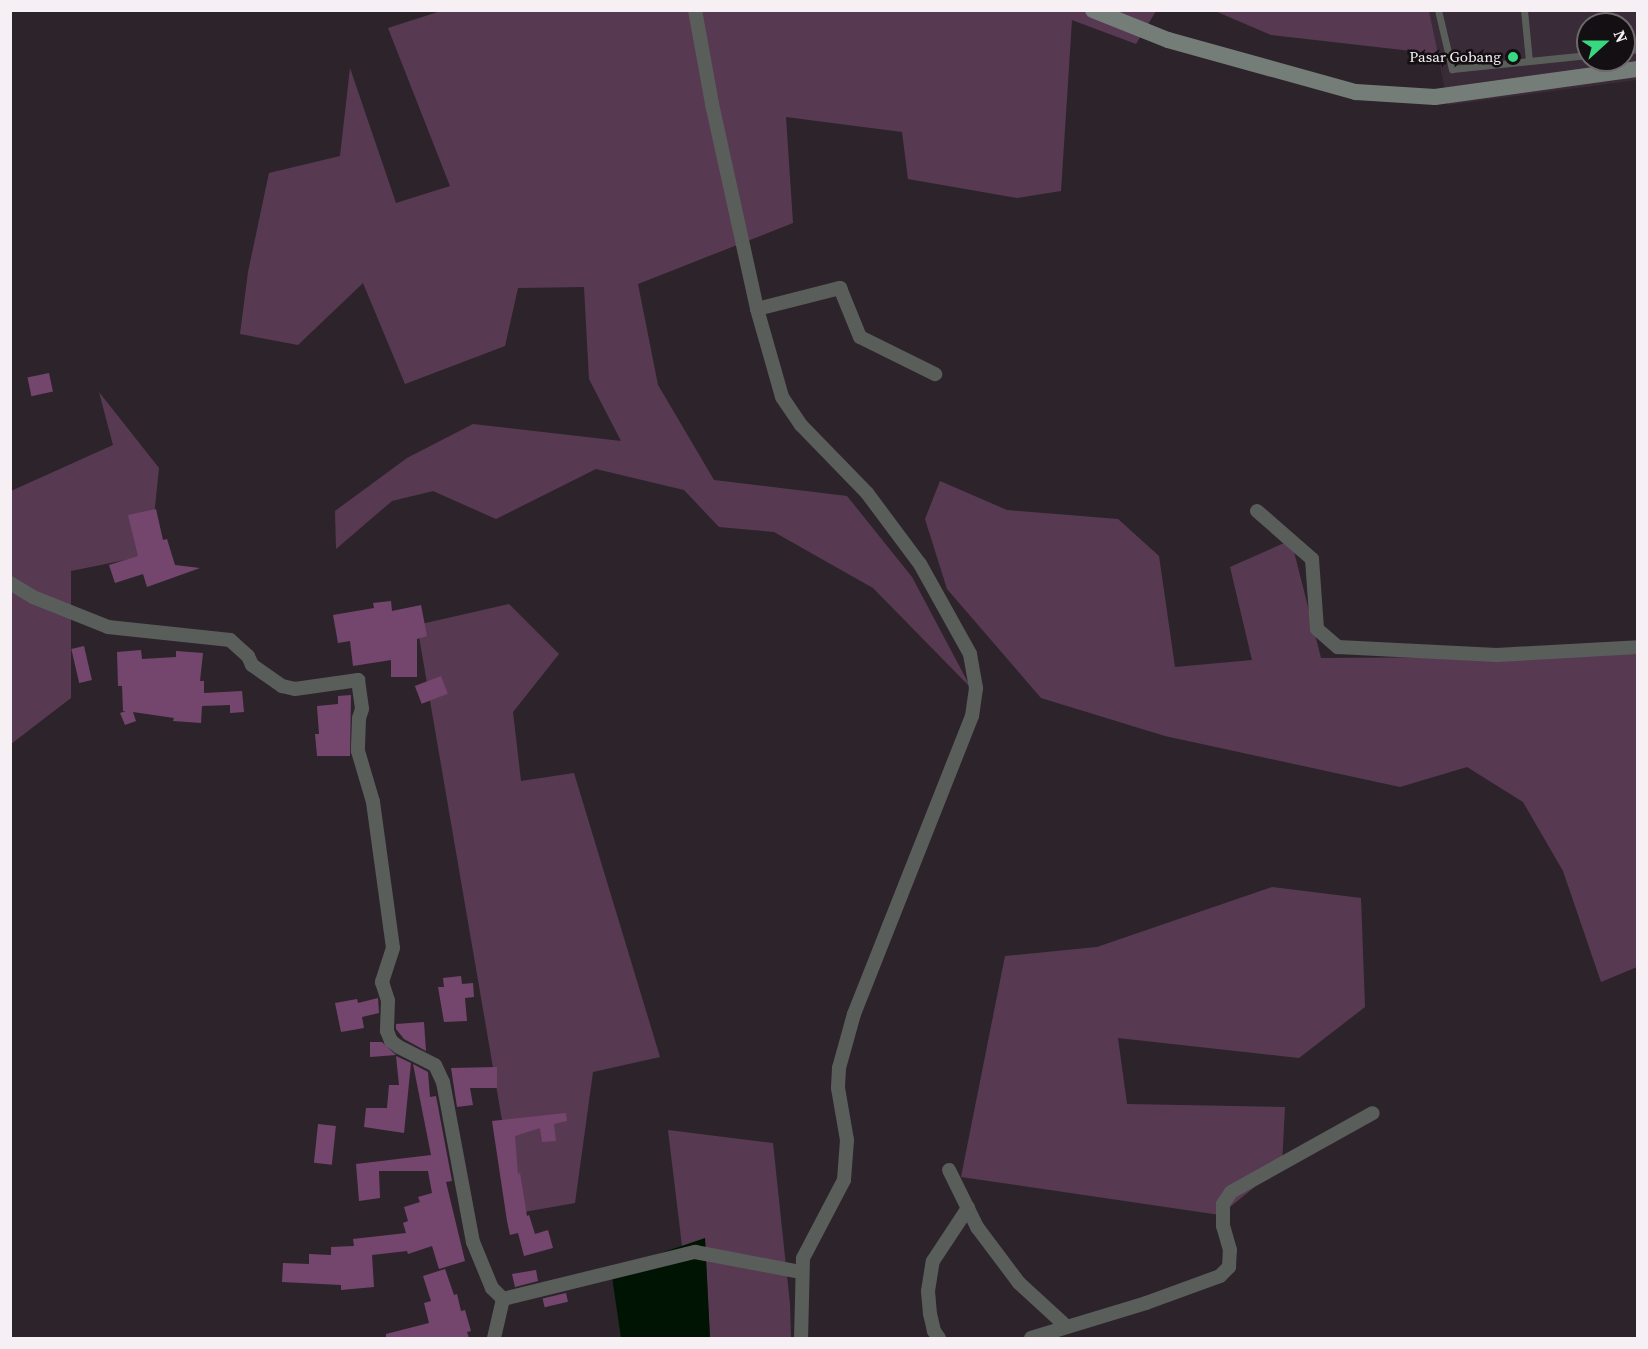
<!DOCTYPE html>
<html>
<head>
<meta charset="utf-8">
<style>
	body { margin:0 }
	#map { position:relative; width:1648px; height:1349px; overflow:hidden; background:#2d242b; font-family:"Source Serif 4",serif }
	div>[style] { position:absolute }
	.built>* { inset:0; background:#392b37 }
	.green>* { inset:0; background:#573a52 }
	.water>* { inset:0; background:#001404 }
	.building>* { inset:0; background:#74466e; transform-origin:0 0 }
	.service>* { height:7px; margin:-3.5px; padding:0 3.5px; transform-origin:3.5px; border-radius:3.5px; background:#595e5b }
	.minor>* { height:14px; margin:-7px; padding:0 7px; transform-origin:7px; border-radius:7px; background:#595e5b }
	.secondary>* { height:16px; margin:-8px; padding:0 8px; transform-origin:8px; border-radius:8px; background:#757d78 }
	.dots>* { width:16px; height:16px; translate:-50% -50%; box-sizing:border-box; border:3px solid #130f12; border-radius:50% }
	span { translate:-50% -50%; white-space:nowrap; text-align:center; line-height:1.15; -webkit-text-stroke:5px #130f12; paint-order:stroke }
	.poi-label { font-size:15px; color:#f6f0f5 }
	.right { translate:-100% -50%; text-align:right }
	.frame { position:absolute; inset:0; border:12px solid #f6f0f5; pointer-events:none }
	.north { position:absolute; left:1576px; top:12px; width:60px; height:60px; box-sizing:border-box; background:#130f12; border:2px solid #6e696d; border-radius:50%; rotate:69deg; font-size:16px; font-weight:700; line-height:24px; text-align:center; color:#f6f0f5 }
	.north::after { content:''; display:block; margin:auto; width:21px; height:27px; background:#37d880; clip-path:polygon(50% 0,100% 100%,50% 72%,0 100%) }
</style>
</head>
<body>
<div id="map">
	<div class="built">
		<div style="clip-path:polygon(evenodd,1429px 11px,1637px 11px,1637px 80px,1448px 105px,1429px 11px,1588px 24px,1624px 24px,1624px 60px,1588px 60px,1588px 24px)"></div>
	</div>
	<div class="green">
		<div style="clip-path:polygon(444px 10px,1156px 11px,1136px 44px,1072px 20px,1061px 191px,1017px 198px,908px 179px,902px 132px,786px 117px,793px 223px,638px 284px,658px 385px,714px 480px,847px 496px,912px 577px,971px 688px,873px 588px,774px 532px,719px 527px,684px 490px,596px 469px,496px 519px,433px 491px,392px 501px,336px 549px,335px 511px,407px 458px,473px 424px,621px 441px,589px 379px,584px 287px,518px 288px,505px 346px,405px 384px,363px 283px,298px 345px,240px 334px,248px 272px,269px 173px,340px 156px,350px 68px,396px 203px,450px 186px,388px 28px)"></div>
		<div style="clip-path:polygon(1215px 11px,1429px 11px,1438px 54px,1271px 35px)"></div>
		<div style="clip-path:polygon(99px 392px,159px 468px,150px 555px,71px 571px,71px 698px,11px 744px,11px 491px,113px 445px)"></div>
		<div style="clip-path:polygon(940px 481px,1007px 510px,1118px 519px,1159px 556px,1175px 667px,1252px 660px,1230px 567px,1291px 540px,1321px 658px,1482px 657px,1637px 641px,1637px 967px,1601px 982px,1563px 871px,1523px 802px,1467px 767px,1400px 787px,1165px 736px,1041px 698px,947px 589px,925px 519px)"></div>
		<div style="clip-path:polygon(509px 604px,559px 654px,513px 712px,521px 781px,574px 773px,660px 1057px,593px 1072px,575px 1203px,518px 1213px,417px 625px)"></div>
		<div style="clip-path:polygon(1272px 887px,1361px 898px,1365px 1007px,1299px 1058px,1118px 1038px,1127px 1104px,1285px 1107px,1282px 1165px,1220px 1215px,961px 1177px,1005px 956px,1097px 947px)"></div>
		<div style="clip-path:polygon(668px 1130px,773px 1143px,790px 1304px,791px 1338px,710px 1338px,705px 1239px,682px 1246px)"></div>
	</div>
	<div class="water">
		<div style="clip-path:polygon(705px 1238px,710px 1338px,621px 1338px,611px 1270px)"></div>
	</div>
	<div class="building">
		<div style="left:49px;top:373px;width:19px;height:22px;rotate:78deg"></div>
		<div style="clip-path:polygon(156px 509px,163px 540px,167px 539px,175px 565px,200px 568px,147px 587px,143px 574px,115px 583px,109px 565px,138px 556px,128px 515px)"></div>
		<div style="clip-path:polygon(391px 601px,392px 611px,421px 605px,427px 636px,417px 639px,417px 677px,391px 677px,391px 660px,353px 666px,350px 641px,338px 643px,333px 615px,374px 608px,373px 603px)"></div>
		<div style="left:84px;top:646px;width:35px;height:13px;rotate:77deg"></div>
		<div style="clip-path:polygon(141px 650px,142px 659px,176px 657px,176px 651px,203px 653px,200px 681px,204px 681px,204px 693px,242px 691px,244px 712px,230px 713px,230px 705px,202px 706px,201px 723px,173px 721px,174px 718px,133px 712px,136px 721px,125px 725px,120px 713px,126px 711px,123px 711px,122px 686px,118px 686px,117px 652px)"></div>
		<div style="left:441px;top:676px;width:19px;height:28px;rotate:69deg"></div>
		<div style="clip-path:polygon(351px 695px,350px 756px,317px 756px,315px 734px,319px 734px,317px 706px,338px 704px,338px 696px)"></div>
		<div style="clip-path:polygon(461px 976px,462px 984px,473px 983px,474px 997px,465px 998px,467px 1021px,444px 1022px,438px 987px,444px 987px,443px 978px)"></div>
		<div style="clip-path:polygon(378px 998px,379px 1013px,362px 1017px,364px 1028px,341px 1032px,335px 1003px,357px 999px,358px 1003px)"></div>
		<div style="clip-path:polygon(424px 1022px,426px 1051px,404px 1039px,396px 1029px,396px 1024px)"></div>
		<div style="clip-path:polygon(370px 1042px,382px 1042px,396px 1055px,370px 1057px)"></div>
		<div style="clip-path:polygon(396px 1056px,411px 1063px,404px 1133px,364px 1127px,366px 1108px,387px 1108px,389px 1085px,399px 1085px)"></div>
		<div style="clip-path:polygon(413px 1064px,428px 1072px,430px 1097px,436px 1096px,452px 1181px,446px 1182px,465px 1261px,439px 1269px,432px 1246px,408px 1254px,407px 1251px,372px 1255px,374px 1287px,341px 1290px,341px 1285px,282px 1282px,283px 1263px,309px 1264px,309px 1254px,331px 1255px,331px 1247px,354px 1246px,353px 1239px,406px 1233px,403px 1223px,408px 1221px,404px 1207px,420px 1202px,418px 1197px,432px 1193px,428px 1171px,379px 1171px,380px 1198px,359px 1201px,356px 1164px,431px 1155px)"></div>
		<div style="clip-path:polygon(497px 1067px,497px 1088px,470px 1088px,473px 1105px,457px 1107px,451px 1068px)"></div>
		<div style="clip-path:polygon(566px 1113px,567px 1121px,554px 1124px,556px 1141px,542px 1142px,540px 1128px,515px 1136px,518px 1174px,520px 1173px,527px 1216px,529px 1215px,535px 1234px,548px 1230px,553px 1248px,524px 1256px,518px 1233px,510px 1235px,507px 1221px,492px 1121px)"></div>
		<div style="left:318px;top:1124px;width:18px;height:39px;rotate:6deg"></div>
		<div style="clip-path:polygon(445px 1269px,454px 1295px,457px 1294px,461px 1311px,465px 1310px,471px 1331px,467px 1332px,469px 1338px,386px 1338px,386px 1334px,429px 1323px,424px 1303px,431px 1301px,423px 1276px)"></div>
		<div style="clip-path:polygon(536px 1270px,538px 1281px,515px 1287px,512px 1274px)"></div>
		<div style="left:566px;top:1293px;width:9px;height:24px;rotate:77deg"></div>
	</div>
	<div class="service">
		<div style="left:1438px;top:10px;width:61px;rotate:76.7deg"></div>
		<div style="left:1452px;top:69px;width:137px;rotate:-5.9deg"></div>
		<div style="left:1524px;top:10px;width:51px;rotate:84.4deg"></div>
		<div style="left:1624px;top:51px;width:14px;rotate:-8deg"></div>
	</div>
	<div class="minor">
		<div style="left:695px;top:10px;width:96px;rotate:79.7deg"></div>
		<div style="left:712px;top:104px;width:210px;rotate:77.6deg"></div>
		<div style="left:757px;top:309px;width:91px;rotate:74.1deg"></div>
		<div style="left:782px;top:397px;width:34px;rotate:56deg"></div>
		<div style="left:801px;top:425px;width:95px;rotate:45.9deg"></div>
		<div style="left:867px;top:493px;width:89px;rotate:53.3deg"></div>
		<div style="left:920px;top:564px;width:103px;rotate:60.9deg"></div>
		<div style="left:970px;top:654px;width:35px;rotate:80deg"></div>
		<div style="left:976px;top:688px;width:28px;rotate:98deg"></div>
		<div style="left:972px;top:716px;width:321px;rotate:111.6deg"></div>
		<div style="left:854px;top:1014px;width:56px;rotate:105.5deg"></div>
		<div style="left:839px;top:1068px;width:20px;rotate:93deg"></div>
		<div style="left:838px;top:1088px;width:53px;rotate:80.2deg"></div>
		<div style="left:847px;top:1140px;width:40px;rotate:94.3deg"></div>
		<div style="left:844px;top:1180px;width:88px;rotate:117.7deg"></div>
		<div style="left:803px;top:1258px;width:80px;rotate:91.4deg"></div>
		<div style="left:757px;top:309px;width:86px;rotate:-14.2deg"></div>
		<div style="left:840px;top:288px;width:53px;rotate:67.8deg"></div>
		<div style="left:860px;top:337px;width:84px;rotate:26.3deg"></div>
		<div style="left:1257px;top:511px;width:73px;rotate:41.1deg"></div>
		<div style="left:1312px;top:559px;width:70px;rotate:85.9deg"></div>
		<div style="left:1317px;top:629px;width:28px;rotate:41deg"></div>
		<div style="left:1338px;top:647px;width:159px;rotate:2.9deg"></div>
		<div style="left:1497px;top:655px;width:141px;rotate:-3.2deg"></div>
		<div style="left:10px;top:583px;width:27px;rotate:31deg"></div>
		<div style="left:33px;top:597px;width:81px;rotate:21.8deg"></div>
		<div style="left:108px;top:627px;width:123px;rotate:6.1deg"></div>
		<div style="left:230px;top:640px;width:24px;rotate:42deg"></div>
		<div style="left:248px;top:656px;width:10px;rotate:66deg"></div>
		<div style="left:252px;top:665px;width:37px;rotate:35deg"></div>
		<div style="left:282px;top:686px;width:13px;rotate:13deg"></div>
		<div style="left:295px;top:689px;width:64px;rotate:-8.1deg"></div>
		<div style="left:358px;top:680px;width:29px;rotate:82deg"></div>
		<div style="left:362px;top:709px;width:9px;rotate:108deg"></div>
		<div style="left:359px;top:718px;width:33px;rotate:92deg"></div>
		<div style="left:358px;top:751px;width:53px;rotate:73.6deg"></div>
		<div style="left:373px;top:802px;width:147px;rotate:82.2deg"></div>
		<div style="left:393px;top:948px;width:36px;rotate:108deg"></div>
		<div style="left:382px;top:982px;width:19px;rotate:72deg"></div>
		<div style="left:388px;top:1000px;width:31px;rotate:92deg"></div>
		<div style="left:387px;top:1031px;width:11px;rotate:68deg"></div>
		<div style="left:391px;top:1041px;width:10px;rotate:37deg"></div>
		<div style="left:399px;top:1047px;width:40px;rotate:26.6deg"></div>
		<div style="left:435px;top:1065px;width:19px;rotate:65deg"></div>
		<div style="left:443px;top:1082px;width:163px;rotate:79.4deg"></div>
		<div style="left:473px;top:1242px;width:50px;rotate:67.6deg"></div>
		<div style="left:492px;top:1288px;width:16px;rotate:45deg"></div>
		<div style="left:503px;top:1299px;width:198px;rotate:-13.8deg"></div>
		<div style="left:695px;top:1252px;width:108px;rotate:10.7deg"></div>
		<div style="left:949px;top:1170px;width:64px;rotate:63.8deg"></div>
		<div style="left:977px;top:1227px;width:70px;rotate:53.1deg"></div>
		<div style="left:1019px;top:1283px;width:64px;rotate:42.5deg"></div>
		<div style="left:494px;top:1338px;width:40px;rotate:-77deg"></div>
		<div style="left:939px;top:1338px;width:9px;rotate:-126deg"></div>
		<div style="left:934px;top:1331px;width:17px;rotate:-103deg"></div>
		<div style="left:930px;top:1314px;width:23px;rotate:-95deg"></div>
		<div style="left:928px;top:1291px;width:30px;rotate:-81deg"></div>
		<div style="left:933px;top:1261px;width:64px;rotate:-56.6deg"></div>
		<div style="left:1031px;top:1338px;width:120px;rotate:-16.9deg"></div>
		<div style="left:1146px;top:1303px;width:79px;rotate:-20deg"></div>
		<div style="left:1220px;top:1276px;width:13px;rotate:-45deg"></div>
		<div style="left:1229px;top:1267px;width:17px;rotate:-87deg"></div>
		<div style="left:1230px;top:1250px;width:25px;rotate:-106deg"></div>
		<div style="left:1223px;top:1226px;width:22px;rotate:-90deg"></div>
		<div style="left:1223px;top:1204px;width:14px;rotate:-56deg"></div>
		<div style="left:1231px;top:1192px;width:162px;rotate:-29.1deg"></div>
	</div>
	<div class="secondary">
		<div style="left:1093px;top:10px;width:81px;rotate:21.8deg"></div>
		<div style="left:1168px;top:40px;width:195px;rotate:15.5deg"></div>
		<div style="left:1356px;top:92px;width:79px;rotate:3.6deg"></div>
		<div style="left:1435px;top:97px;width:205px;rotate:-7.9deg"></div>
	</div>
	<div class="dots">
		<div style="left:1513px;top:57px;background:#37d880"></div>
	</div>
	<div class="poi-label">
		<span class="right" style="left:1501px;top:57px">Pasar Gobang</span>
	</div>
	<div class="frame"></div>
	<div class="north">N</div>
</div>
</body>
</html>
